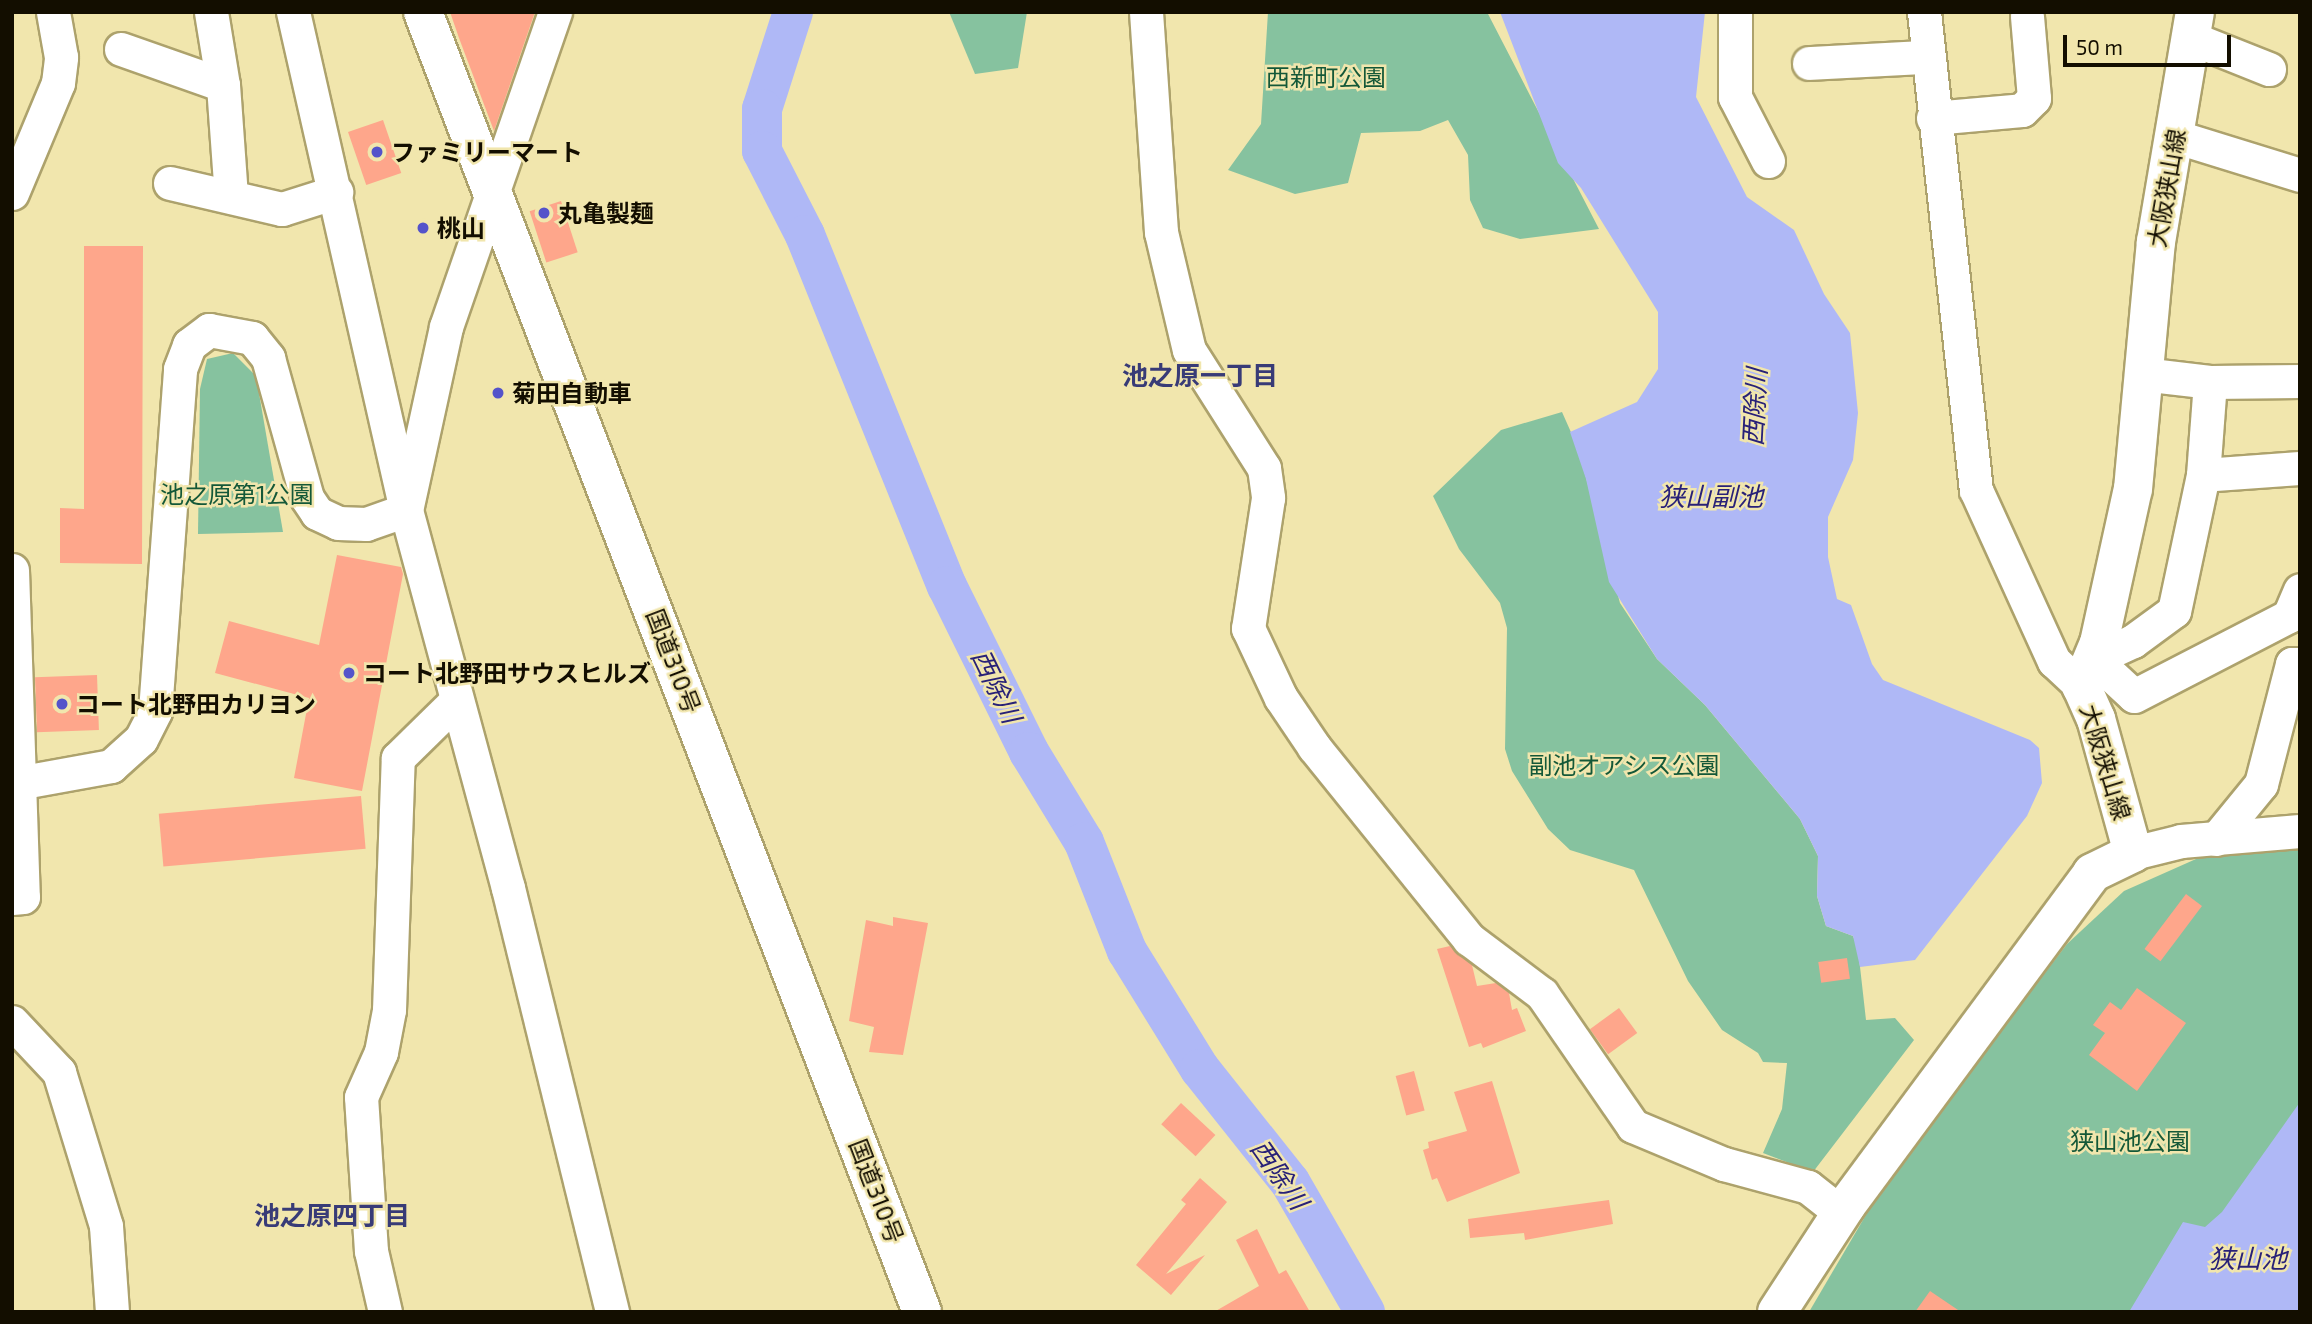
<!DOCTYPE html>
<html>
<head>
<meta charset="utf-8">
<style>
	body { margin:0 }
	#map { position:relative; width:2312px; height:1324px; overflow:hidden; background:#f1e6ad; font-family:"Exo 2","Noto Sans JP",sans-serif }
	div>[style] { position:absolute }
	.green>* { inset:0; background:#86c29f }
	.water>* { inset:0; background:#afb8f6 }
	.river>* { height:40px; margin:-20px; padding:0 20px; transform-origin:20px; border-radius:20px; background:#afb8f6 }
	.building>* { inset:0; background:#fea68b; transform-origin:0 0 }
	.roads { filter:drop-shadow(2px 0 #ada26c) drop-shadow(-2px 0 #ada26c) drop-shadow(0 2px #ada26c) drop-shadow(0 -2px #ada26c) }
	.minor>* { height:33px; margin:-16.5px; padding:0 16.5px; transform-origin:16.5px; border-radius:16.5px; background:#fff }
	.major>* { height:38px; margin:-19px; padding:0 19px; transform-origin:19px; border-radius:19px; background:#fff }
	.highway>* { height:38px; margin:-19px; padding:0 19px; transform-origin:19px; border-radius:19px; background:#fff }
	.dots>* { width:19px; height:19px; translate:-50% -50%; box-sizing:border-box; border:4px solid #f1e6ad; border-radius:50% }
	span { translate:-50% -50%; white-space:nowrap; text-align:center; line-height:1.15; -webkit-text-stroke:5px #f1e6ad; paint-order:stroke }
	.park-label { font-size:24px; color:#145838 }
	.poi-label { font-size:24px; color:#130e00; font-weight:700 }
	.left { translate:0 -50%; text-align:left }
	.street-label { font-size:24px; color:#130e00 }
	.neighbourhood-label { font-size:26px; color:#383b77; font-weight:700 }
	.water-label { font-size:26px; color:#282178; font-style:italic }
	.frame { position:absolute; inset:0; border:14px solid #130e00; pointer-events:none }
	.scale { position:absolute; left:2063px; top:35px; width:168px; height:32px; box-sizing:border-box; border:4px solid #130e00; border-top:0; padding-left:9px; font-size:21px; line-height:24px; white-space:nowrap; color:#130e00; -webkit-text-stroke:5px #f1e6ad; paint-order:stroke }
</style>
</head>
<body>
<div id="map">
	<div class="green">
		<div style="clip-path:polygon(949px 12px,1027px 12px,1018px 68px,975px 74px)"></div>
		<div style="clip-path:polygon(1268px 12px,1487px 12px,1599px 229px,1520px 239px,1483px 228px,1470px 200px,1468px 155px,1448px 120px,1420px 131px,1361px 133px,1348px 183px,1295px 194px,1228px 170px,1261px 124px)"></div>
		<div style="clip-path:polygon(233px 353px,256px 376px,283px 532px,198px 534px,200px 389px,207px 359px)"></div>
		<div style="clip-path:polygon(1562px 412px,1578px 448px,1620px 603px,1657px 659px,1705px 705px,1800px 819px,1818px 856px,1817px 896px,1826px 926px,1853px 936px,1858px 949px,1866px 1020px,1895px 1018px,1914px 1040px,1813px 1172px,1763px 1153px,1782px 1109px,1787px 1063px,1763px 1062px,1758px 1053px,1722px 1030px,1688px 981px,1634px 870px,1570px 850px,1548px 829px,1512px 771px,1505px 749px,1507px 628px,1500px 603px,1459px 549px,1433px 496px,1501px 430px)"></div>
		<div style="clip-path:polygon(2300px 845px,2300px 1312px,1809px 1312px,1887px 1179px,2067px 944px,2124px 891px,2196px 859px)"></div>
	</div>
	<div class="water">
		<div style="clip-path:polygon(1500px 12px,1705px 12px,1696px 97px,1747px 197px,1794px 230px,1824px 294px,1850px 333px,1858px 413px,1853px 460px,1828px 517px,1828px 557px,1837px 599px,1851px 605px,1872px 664px,1883px 680px,2030px 740px,2039px 748px,2042px 783px,2027px 816px,1915px 960px,1860px 967px,1853px 936px,1826px 926px,1817px 896px,1818px 856px,1800px 819px,1705px 705px,1657px 659px,1609px 582px,1586px 479px,1570px 432px,1637px 402px,1658px 369px,1658px 312px,1581px 188px,1558px 163px)"></div>
		<div style="clip-path:polygon(2300px 1102px,2300px 1312px,2129px 1312px,2183px 1222px,2205px 1227px,2222px 1212px)"></div>
	</div>
	<div class="river">
		<div style="left:793px;top:12px;width:102px;rotate:107.7deg"></div>
		<div style="left:762px;top:109px;width:42px;rotate:90deg"></div>
		<div style="left:762px;top:151px;width:94px;rotate:62.9deg"></div>
		<div style="left:805px;top:235px;width:379px;rotate:68deg"></div>
		<div style="left:947px;top:586px;width:185px;rotate:63.7deg"></div>
		<div style="left:1029px;top:752px;width:105px;rotate:58.6deg"></div>
		<div style="left:1084px;top:842px;width:117px;rotate:68.5deg"></div>
		<div style="left:1127px;top:951px;width:139px;rotate:58.3deg"></div>
		<div style="left:1200px;top:1069px;width:144px;rotate:51.5deg"></div>
		<div style="left:1290px;top:1182px;width:150px;rotate:60deg"></div>
	</div>
	<div class="building">
		<div style="clip-path:polygon(450px 12px,535px 12px,494px 131px,459px 38px)"></div>
		<div style="left:383px;top:120px;width:56px;height:37px;rotate:71deg"></div>
		<div style="left:561px;top:201px;width:54px;height:33px;rotate:72deg"></div>
		<div style="clip-path:polygon(84px 246px,143px 246px,142px 564px,60px 563px,60px 508px,84px 509px)"></div>
		<div style="clip-path:polygon(337px 555px,401px 567px,403px 574px,362px 791px,294px 778px,309px 698px,215px 673px,229px 621px,319px 645px)"></div>
		<div style="left:97px;top:675px;width:55px;height:62px;rotate:88deg"></div>
		<div style="left:361px;top:796px;width:53px;height:203px;rotate:85deg"></div>
		<div style="left:2186px;top:894px;width:20px;height:69px;rotate:37deg"></div>
		<div style="clip-path:polygon(893px 917px,928px 923px,903px 1055px,869px 1052px,874px 1027px,849px 1021px,866px 920px,893px 926px)"></div>
		<div style="clip-path:polygon(1450px 946px,1472px 965px,1477px 986px,1496px 983px,1509px 993px,1512px 1010px,1517px 1008px,1526px 1031px,1483px 1048px,1481px 1043px,1469px 1047px,1437px 949px)"></div>
		<div style="left:1847px;top:958px;width:21px;height:29px;rotate:82deg"></div>
		<div style="clip-path:polygon(2137px 988px,2186px 1023px,2137px 1091px,2089px 1055px,2105px 1033px,2093px 1025px,2110px 1002px,2121px 1010px)"></div>
		<div style="left:1619px;top:1008px;width:31px;height:36px;rotate:54deg"></div>
		<div style="left:1414px;top:1071px;width:41px;height:19px;rotate:75deg"></div>
		<div style="clip-path:polygon(1492px 1081px,1520px 1173px,1447px 1202px,1437px 1178px,1432px 1180px,1423px 1150px,1429px 1148px,1428px 1142px,1467px 1131px,1454px 1092px)"></div>
		<div style="left:1181px;top:1103px;width:47px;height:29px;rotate:43deg"></div>
		<div style="clip-path:polygon(1200px 1178px,1227px 1202px,1166px 1274px,1205px 1255px,1171px 1295px,1136px 1265px,1186px 1204px,1181px 1200px)"></div>
		<div style="clip-path:polygon(1609px 1200px,1613px 1224px,1525px 1240px,1524px 1233px,1470px 1238px,1468px 1219px)"></div>
		<div style="clip-path:polygon(1257px 1229px,1279px 1274px,1286px 1270px,1310px 1312px,1214px 1312px,1259px 1286px,1236px 1240px)"></div>
		<div style="clip-path:polygon(1930px 1291px,1961px 1312px,1915px 1312px)"></div>
	</div>
	<div class="roads">
		<div class="minor">
			<div style="left:211px;top:12px;width:74px;rotate:80.7deg"></div>
			<div style="left:223px;top:85px;width:112px;rotate:85.9deg"></div>
			<div style="left:555px;top:12px;width:333px;rotate:109.1deg"></div>
			<div style="left:446px;top:327px;width:187px;rotate:102.3deg"></div>
			<div style="left:406px;top:510px;width:392px;rotate:74.9deg"></div>
			<div style="left:508px;top:888px;width:437px;rotate:76.2deg"></div>
			<div style="left:1146px;top:12px;width:221px;rotate:86.1deg"></div>
			<div style="left:1161px;top:232px;width:121px;rotate:76.7deg"></div>
			<div style="left:1189px;top:350px;width:140px;rotate:57.6deg"></div>
			<div style="left:1264px;top:468px;width:30px;rotate:82deg"></div>
			<div style="left:1268px;top:498px;width:132px;rotate:98.7deg"></div>
			<div style="left:1248px;top:628px;width:77px;rotate:64.8deg"></div>
			<div style="left:1281px;top:698px;width:59px;rotate:56deg"></div>
			<div style="left:1314px;top:747px;width:247px;rotate:51.1deg"></div>
			<div style="left:1469px;top:939px;width:91px;rotate:37deg"></div>
			<div style="left:1542px;top:994px;width:160px;rotate:55.4deg"></div>
			<div style="left:1633px;top:1126px;width:99px;rotate:22.7deg"></div>
			<div style="left:1724px;top:1164px;width:87px;rotate:15.3deg"></div>
			<div style="left:1808px;top:1187px;width:42px;rotate:38.2deg"></div>
			<div style="left:1735px;top:12px;width:85px;rotate:90deg"></div>
			<div style="left:1735px;top:97px;width:72px;rotate:62.7deg"></div>
			<div style="left:1924px;top:12px;width:481px;rotate:83.8deg"></div>
			<div style="left:1976px;top:490px;width:188px;rotate:65.5deg"></div>
			<div style="left:2054px;top:661px;width:37px;rotate:43deg"></div>
			<div style="left:2191px;top:38px;width:84px;rotate:21.7deg"></div>
			<div style="left:121px;top:49px;width:108px;rotate:19.4deg"></div>
			<div style="left:1809px;top:63px;width:116px;rotate:-3deg"></div>
			<div style="left:1933px;top:118px;width:89px;rotate:-5.1deg"></div>
			<div style="left:2022px;top:110px;width:17px;rotate:-45deg"></div>
			<div style="left:2034px;top:98px;width:82px;rotate:-94.9deg"></div>
			<div style="left:2174px;top:136px;width:132px;rotate:17.2deg"></div>
			<div style="left:170px;top:183px;width:115px;rotate:13.1deg"></div>
			<div style="left:282px;top:209px;width:57px;rotate:-17.5deg"></div>
			<div style="left:12px;top:193px;width:119px;rotate:-67.3deg"></div>
			<div style="left:58px;top:83px;width:26px;rotate:-83deg"></div>
			<div style="left:61px;top:57px;width:46px;rotate:-100.1deg"></div>
			<div style="left:2142px;top:374px;width:68px;rotate:6.7deg"></div>
			<div style="left:2210px;top:382px;width:90px;rotate:-0.6deg"></div>
			<div style="left:2300px;top:468px;width:97px;rotate:175.9deg"></div>
			<div style="left:2203px;top:475px;width:139px;rotate:102deg"></div>
			<div style="left:2174px;top:611px;width:51px;rotate:143.8deg"></div>
			<div style="left:2133px;top:641px;width:43px;rotate:155.2deg"></div>
			<div style="left:2094px;top:659px;width:54px;rotate:42.8deg"></div>
			<div style="left:2134px;top:696px;width:174px;rotate:-27.3deg"></div>
			<div style="left:2289px;top:616px;width:28px;rotate:-67deg"></div>
			<div style="left:2203px;top:475px;width:93px;rotate:-85.7deg"></div>
			<div style="left:12px;top:570px;width:327px;rotate:88.1deg"></div>
			<div style="left:23px;top:897px;width:11px;rotate:175deg"></div>
			<div style="left:12px;top:784px;width:101px;rotate:-10.3deg"></div>
			<div style="left:111px;top:766px;width:40px;rotate:-42deg"></div>
			<div style="left:141px;top:739px;width:31px;rotate:-63deg"></div>
			<div style="left:155px;top:711px;width:343px;rotate:-85.8deg"></div>
			<div style="left:180px;top:369px;width:26px;rotate:-69deg"></div>
			<div style="left:189px;top:345px;width:25px;rotate:-37deg"></div>
			<div style="left:209px;top:330px;width:44px;rotate:10.5deg"></div>
			<div style="left:252px;top:338px;width:26px;rotate:51deg"></div>
			<div style="left:268px;top:358px;width:145px;rotate:74.4deg"></div>
			<div style="left:307px;top:498px;width:18px;rotate:56deg"></div>
			<div style="left:317px;top:513px;width:23px;rotate:25deg"></div>
			<div style="left:338px;top:523px;width:28px;rotate:2deg"></div>
			<div style="left:366px;top:524px;width:42px;rotate:-19.3deg"></div>
			<div style="left:406px;top:510px;width:511px;rotate:-102.78deg"></div>
			<div style="left:2216px;top:839px;width:71px;rotate:-50.7deg"></div>
			<div style="left:2261px;top:784px;width:124px;rotate:-75.5deg"></div>
			<div style="left:2292px;top:664px;width:8px"></div>
			<div style="left:2133px;top:853px;width:49px;rotate:-14deg"></div>
			<div style="left:2181px;top:841px;width:119px;rotate:-4.8deg"></div>
			<div style="left:12px;top:1022px;width:69px;rotate:46.8deg"></div>
			<div style="left:59px;top:1072px;width:161px;rotate:73deg"></div>
			<div style="left:106px;top:1226px;width:86px;rotate:86deg"></div>
			<div style="left:385px;top:1312px;width:63px;rotate:-102.9deg"></div>
			<div style="left:371px;top:1251px;width:154px;rotate:-93.7deg"></div>
			<div style="left:361px;top:1097px;width:49px;rotate:-66deg"></div>
			<div style="left:381px;top:1052px;width:43px;rotate:-79.2deg"></div>
			<div style="left:389px;top:1010px;width:252px;rotate:-88deg"></div>
			<div style="left:398px;top:758px;width:81px;rotate:-44.5deg"></div>
		</div>
		<div class="major">
			<div style="left:1777px;top:1312px;width:126px;rotate:-56.9deg"></div>
			<div style="left:1846px;top:1206px;width:414px;rotate:-53.5deg"></div>
			<div style="left:2092px;top:873px;width:46px;rotate:-26deg"></div>
			<div style="left:2133px;top:853px;width:139px;rotate:-105.4deg"></div>
			<div style="left:2096px;top:719px;width:36px;rotate:-114deg"></div>
			<div style="left:2081px;top:686px;width:47px;rotate:-67.3deg"></div>
			<div style="left:2099px;top:643px;width:158px;rotate:-77.6deg"></div>
			<div style="left:2133px;top:489px;width:248px;rotate:-84.7deg"></div>
			<div style="left:2156px;top:242px;width:233px;rotate:-80.4deg"></div>
		</div>
		<div class="highway">
			<div style="left:423px;top:12px;width:1392px;rotate:69deg"></div>
		</div>
	</div>
	<div class="dots">
		<div style="left:377px;top:152px;background:#5453ca"></div>
		<div style="left:544px;top:213px;background:#5453ca"></div>
		<div style="left:423px;top:228px;background:#5453ca"></div>
		<div style="left:498px;top:393px;background:#5453ca"></div>
		<div style="left:349px;top:673px;background:#5453ca"></div>
		<div style="left:62px;top:704px;background:#5453ca"></div>
	</div>
	<div class="park-label">
		<span style="left:1326px;top:77px">西新町公園</span>
		<span style="left:237px;top:494px">池之原第1公園</span>
		<span style="left:1624px;top:765px">副池オアシス公園</span>
		<span style="left:2130px;top:1141px">狭山池公園</span>
	</div>
	<div class="poi-label">
		<span class="left" style="left:391px;top:152px">ファミリーマート</span>
		<span class="left" style="left:558px;top:213px">丸亀製麺</span>
		<span class="left" style="left:437px;top:228px">桃山</span>
		<span class="left" style="left:512px;top:393px">菊田自動車</span>
		<span class="left" style="left:363px;top:673px">コート北野田サウスヒルズ</span>
		<span class="left" style="left:76px;top:704px">コート北野田カリヨン</span>
	</div>
	<div class="street-label">
		<span style="left:2166px;top:188px;rotate:-80deg">大阪狭山線</span>
		<span style="left:674px;top:661px;rotate:69deg">国道310号</span>
		<span style="left:2106px;top:762px;rotate:73deg">大阪狭山線</span>
		<span style="left:877px;top:1191px;rotate:69deg">国道310号</span>
	</div>
	<div class="neighbourhood-label">
		<span style="left:1200px;top:375px">池之原一丁目</span>
		<span style="left:332px;top:1215px">池之原四丁目</span>
	</div>
	<div class="water-label">
		<span style="left:1754px;top:407px;rotate:-87deg">西除川</span>
		<span style="left:1711px;top:496px">狭山副池</span>
		<span style="left:997px;top:686px;rotate:64deg">西除川</span>
		<span style="left:1280px;top:1174px;rotate:55deg">西除川</span>
		<span style="left:2248px;top:1258px">狭山池</span>
	</div>
	<div class="frame"></div>
	<div class="scale">50 m</div>
</div>
</body>
</html>
